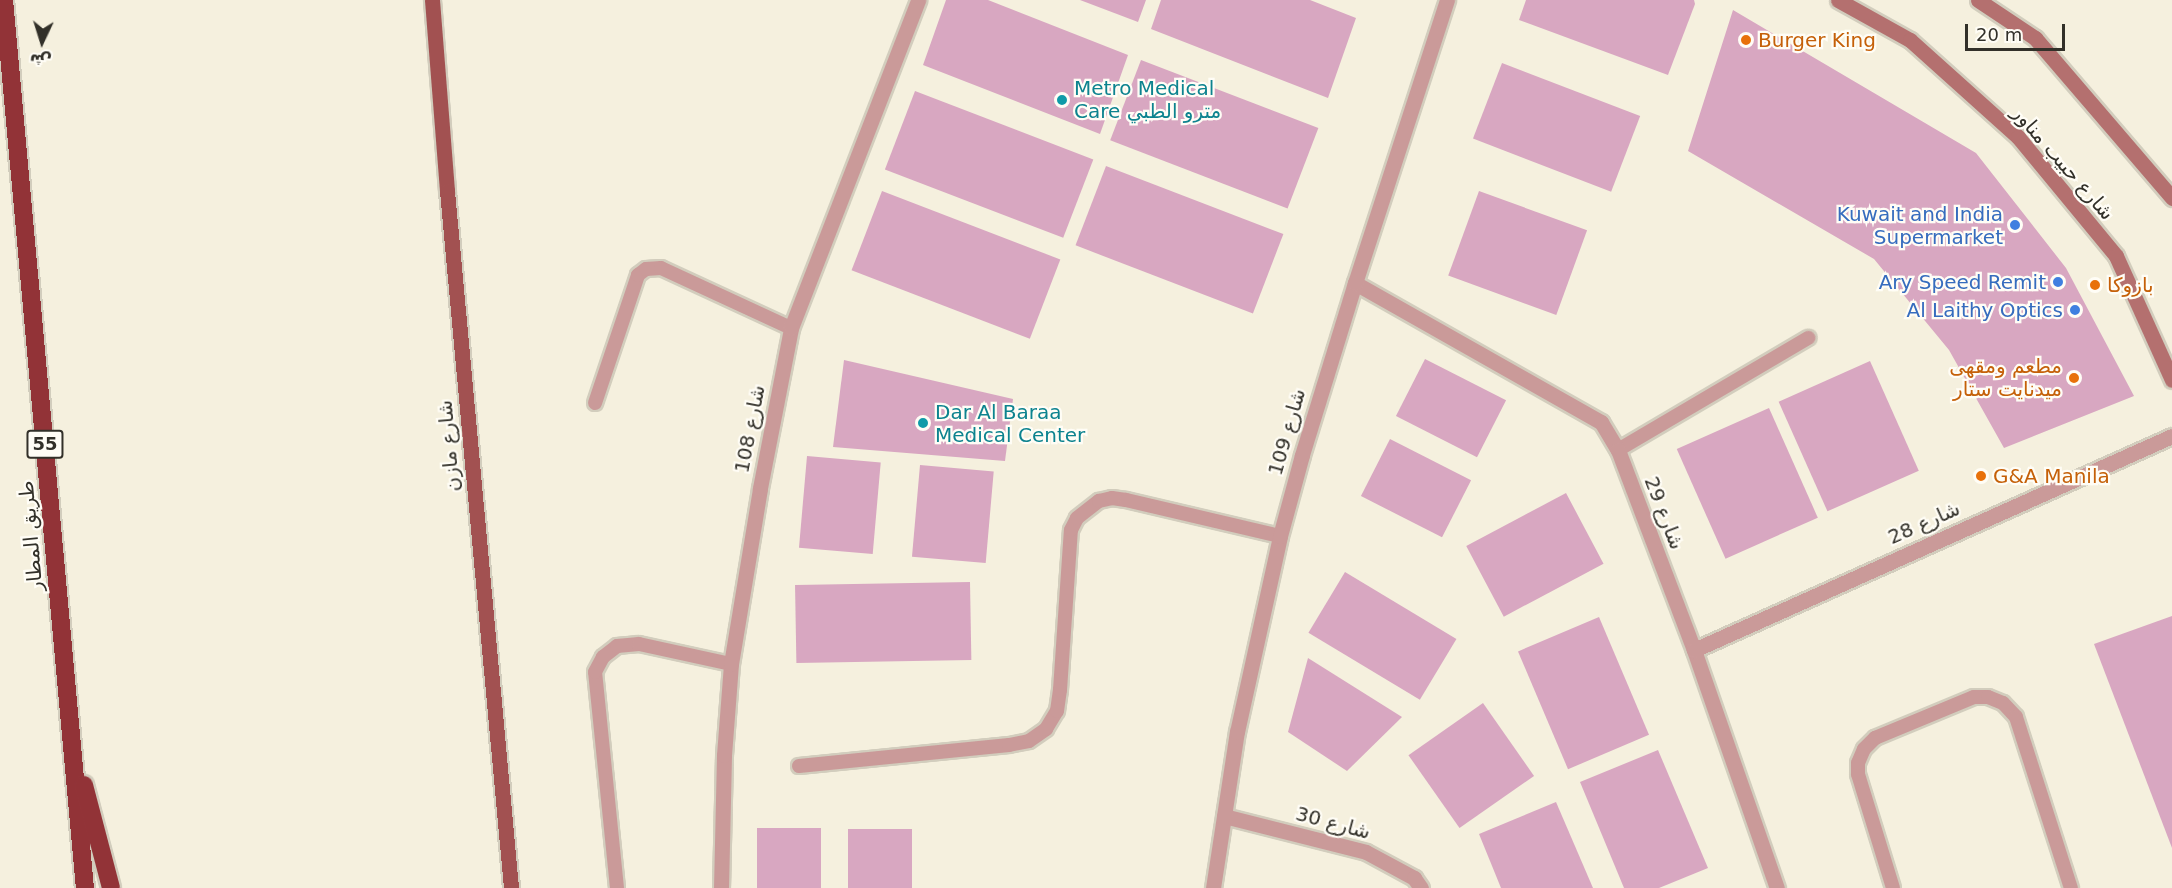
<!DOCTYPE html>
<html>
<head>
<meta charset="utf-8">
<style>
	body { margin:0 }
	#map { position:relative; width:2172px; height:888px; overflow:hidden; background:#f5f0de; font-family:"DejaVu Sans",Cairo,sans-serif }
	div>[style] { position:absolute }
	.building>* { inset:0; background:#d8a7c1; transform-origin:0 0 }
	.roads { filter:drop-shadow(2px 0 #d2cdbd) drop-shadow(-2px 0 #d2cdbd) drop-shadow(0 2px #d2cdbd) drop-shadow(0 -2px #d2cdbd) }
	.lane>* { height:14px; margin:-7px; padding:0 7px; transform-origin:7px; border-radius:7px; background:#ca9a99 }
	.street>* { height:15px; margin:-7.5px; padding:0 7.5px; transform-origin:7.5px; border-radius:7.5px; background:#ca9a99 }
	.secondary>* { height:15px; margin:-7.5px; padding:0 7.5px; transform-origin:7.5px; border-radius:7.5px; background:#b4706f }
	.primary>* { height:15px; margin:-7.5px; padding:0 7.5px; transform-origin:7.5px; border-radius:7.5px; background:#a25151 }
	.highway>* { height:18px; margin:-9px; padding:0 9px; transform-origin:9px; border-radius:9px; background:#923337 }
	.dots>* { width:16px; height:16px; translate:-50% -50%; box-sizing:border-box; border:3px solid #fffdf6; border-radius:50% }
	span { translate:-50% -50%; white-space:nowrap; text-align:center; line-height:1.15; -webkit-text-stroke:4.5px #fffdf6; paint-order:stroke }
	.shield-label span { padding:2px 4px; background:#fffdf6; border:2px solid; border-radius:4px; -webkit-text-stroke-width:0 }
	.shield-label { font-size:18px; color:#323029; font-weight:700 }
	.food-label { font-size:20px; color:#c56008 }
	.left { translate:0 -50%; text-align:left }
	.right { translate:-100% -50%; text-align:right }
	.culture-label { font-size:20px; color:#0d838f }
	.street-label { font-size:20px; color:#323029 }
	.shop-label { font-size:20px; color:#366cbe }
	.north { position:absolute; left:12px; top:12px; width:60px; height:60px; -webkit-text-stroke:4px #fffdf6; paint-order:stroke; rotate:184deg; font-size:16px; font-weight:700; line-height:24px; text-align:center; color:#323029 }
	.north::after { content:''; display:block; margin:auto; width:21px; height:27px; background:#323029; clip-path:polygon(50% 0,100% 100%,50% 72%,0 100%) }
	.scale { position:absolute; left:1965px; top:24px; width:100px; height:27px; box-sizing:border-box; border:3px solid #323029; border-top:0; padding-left:8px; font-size:18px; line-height:21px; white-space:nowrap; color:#323029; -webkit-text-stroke:4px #fffdf6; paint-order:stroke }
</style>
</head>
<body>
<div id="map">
	<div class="building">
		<div style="clip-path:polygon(946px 0,988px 0,1128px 55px,1100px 134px,923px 65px)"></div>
		<div style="clip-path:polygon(1080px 0,1146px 0,1138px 22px)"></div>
		<div style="clip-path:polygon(1161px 0,1310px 0,1356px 18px,1328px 98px,1151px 29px)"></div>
		<div style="clip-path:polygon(1526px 0,1694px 0,1695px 4px,1668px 75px,1519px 20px)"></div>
		<div style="clip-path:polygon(1733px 10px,1976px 153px,2066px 268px,2134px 396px,2004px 448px,1949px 350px,1874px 259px,1688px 151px)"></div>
		<div style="left:1141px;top:60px;width:190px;height:86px;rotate:21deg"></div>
		<div style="left:1502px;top:63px;width:148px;height:81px;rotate:21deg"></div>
		<div style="left:915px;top:91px;width:191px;height:84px;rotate:21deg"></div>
		<div style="left:1106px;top:166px;width:190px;height:85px;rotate:21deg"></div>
		<div style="left:882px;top:191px;width:191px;height:85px;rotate:21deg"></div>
		<div style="left:1479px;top:191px;width:115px;height:90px;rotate:20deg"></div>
		<div style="left:1425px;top:359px;width:91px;height:64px;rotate:27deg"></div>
		<div style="clip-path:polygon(844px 360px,1013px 399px,1005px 461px,833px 447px)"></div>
		<div style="left:1870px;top:361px;width:120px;height:100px;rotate:66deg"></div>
		<div style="left:1769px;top:408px;width:120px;height:101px;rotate:66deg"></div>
		<div style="left:1390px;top:439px;width:91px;height:64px;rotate:27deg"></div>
		<div style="left:807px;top:456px;width:74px;height:92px;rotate:5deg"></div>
		<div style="left:920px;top:465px;width:74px;height:92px;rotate:5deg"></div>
		<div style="left:1566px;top:493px;width:80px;height:113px;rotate:62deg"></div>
		<div style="left:1345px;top:572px;width:130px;height:71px;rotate:31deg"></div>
		<div style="left:970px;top:582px;width:78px;height:175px;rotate:89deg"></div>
		<div style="clip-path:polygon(2172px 616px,2172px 848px,2094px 644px)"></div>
		<div style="left:1599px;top:617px;width:128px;height:88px;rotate:67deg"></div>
		<div style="clip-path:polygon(1308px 658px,1402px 717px,1347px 771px,1288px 732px)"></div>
		<div style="left:1483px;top:703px;width:89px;height:91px;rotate:55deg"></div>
		<div style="clip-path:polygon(1658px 750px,1708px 868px,1659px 888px,1624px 888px,1580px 782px)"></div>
		<div style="clip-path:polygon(1556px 802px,1593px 888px,1501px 888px,1479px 834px)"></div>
		<div style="left:757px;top:828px;width:64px;height:60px"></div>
		<div style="left:848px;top:829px;width:64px;height:59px"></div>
	</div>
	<div class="roads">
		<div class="lane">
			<div style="left:595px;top:403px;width:135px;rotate:-71.4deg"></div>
			<div style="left:638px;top:275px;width:10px;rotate:-37deg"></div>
			<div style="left:646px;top:269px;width:15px;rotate:-4deg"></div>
			<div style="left:661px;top:268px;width:143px;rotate:24.8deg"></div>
			<div style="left:1618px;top:450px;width:221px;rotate:-30.5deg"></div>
			<div style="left:799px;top:766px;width:211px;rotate:-5.7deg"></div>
			<div style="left:1009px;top:745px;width:20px;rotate:-11deg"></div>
			<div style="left:1029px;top:741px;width:21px;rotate:-35deg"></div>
			<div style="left:1046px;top:729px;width:21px;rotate:-59deg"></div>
			<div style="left:1057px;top:711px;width:21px;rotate:-82deg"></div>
			<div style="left:1060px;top:690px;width:160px;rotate:-86.1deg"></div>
			<div style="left:1071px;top:530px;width:13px;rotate:-63deg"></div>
			<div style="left:1077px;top:518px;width:28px;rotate:-38deg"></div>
			<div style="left:1099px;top:501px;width:13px;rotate:-13deg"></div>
			<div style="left:1112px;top:498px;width:14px;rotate:8deg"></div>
			<div style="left:1126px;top:500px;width:158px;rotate:13.2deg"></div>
			<div style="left:617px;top:888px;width:217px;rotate:-95.8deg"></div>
			<div style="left:595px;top:672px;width:17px;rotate:-62deg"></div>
			<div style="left:603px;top:657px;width:18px;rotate:-38deg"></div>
			<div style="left:617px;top:646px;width:22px;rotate:-5deg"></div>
			<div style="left:639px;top:644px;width:94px;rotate:12.3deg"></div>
			<div style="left:1893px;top:888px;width:119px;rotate:-107.1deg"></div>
			<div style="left:1858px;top:774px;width:11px;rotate:-90deg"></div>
			<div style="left:1858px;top:763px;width:15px;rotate:-67deg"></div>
			<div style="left:1864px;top:749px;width:16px;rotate:-45deg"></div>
			<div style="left:1875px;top:738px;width:107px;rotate:-22.5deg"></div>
			<div style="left:1974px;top:697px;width:14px"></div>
			<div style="left:1988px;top:697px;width:16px;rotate:22deg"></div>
			<div style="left:2003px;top:703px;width:19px;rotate:47deg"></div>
			<div style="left:2016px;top:717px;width:180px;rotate:72.2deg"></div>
		</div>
		<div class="street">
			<div style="left:1355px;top:283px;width:283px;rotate:29.5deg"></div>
			<div style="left:1601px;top:422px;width:33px;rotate:59deg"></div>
			<div style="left:1618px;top:450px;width:214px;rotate:69.2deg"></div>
			<div style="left:1694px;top:650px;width:252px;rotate:70.8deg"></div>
			<div style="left:1694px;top:650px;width:524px;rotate:-24.12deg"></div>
			<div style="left:1224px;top:816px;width:146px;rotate:14.2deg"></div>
			<div style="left:1366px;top:852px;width:55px;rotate:28.4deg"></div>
			<div style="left:1414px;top:878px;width:12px;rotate:55deg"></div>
			<div style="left:721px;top:888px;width:133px;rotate:-88.7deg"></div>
			<div style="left:724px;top:755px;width:91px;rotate:-85.6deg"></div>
			<div style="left:731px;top:664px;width:178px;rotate:-80.6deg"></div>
			<div style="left:760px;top:488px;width:163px;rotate:-79deg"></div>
			<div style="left:791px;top:328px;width:352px;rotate:-68.8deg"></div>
			<div style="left:1213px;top:888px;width:158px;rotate:-81.3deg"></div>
			<div style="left:1237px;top:732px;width:201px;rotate:-77.6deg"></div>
			<div style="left:1280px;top:536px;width:84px;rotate:-74.8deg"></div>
			<div style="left:1302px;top:455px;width:180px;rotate:-72.9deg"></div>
			<div style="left:1355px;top:283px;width:298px;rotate:-72deg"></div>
		</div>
		<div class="secondary">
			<div style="left:1838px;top:0;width:82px;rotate:29.1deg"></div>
			<div style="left:1910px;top:40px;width:145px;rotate:41.9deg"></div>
			<div style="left:2018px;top:137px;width:154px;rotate:50.5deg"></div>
			<div style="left:2116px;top:256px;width:136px;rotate:65.7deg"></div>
			<div style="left:1978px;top:0;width:69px;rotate:33.7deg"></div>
			<div style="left:2035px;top:38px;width:211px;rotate:49.4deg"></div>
		</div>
		<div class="primary">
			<div style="left:432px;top:0;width:192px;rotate:85.5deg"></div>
			<div style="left:447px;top:191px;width:700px;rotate:84.75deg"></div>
		</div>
		<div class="highway">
			<div style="left:4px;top:0;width:892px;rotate:84.79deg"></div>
			<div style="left:84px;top:785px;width:106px;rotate:75.3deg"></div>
		</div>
	</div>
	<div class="dots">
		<div style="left:1746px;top:40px;background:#e8710a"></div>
		<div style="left:1062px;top:100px;background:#0f9aa8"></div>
		<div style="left:2015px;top:225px;background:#3f7fe0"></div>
		<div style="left:2058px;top:282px;background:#3f7fe0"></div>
		<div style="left:2095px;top:285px;background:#e8710a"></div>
		<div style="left:2075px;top:310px;background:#3f7fe0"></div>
		<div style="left:2074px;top:378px;background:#e8710a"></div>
		<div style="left:923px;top:423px;background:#0f9aa8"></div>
		<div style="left:1981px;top:476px;background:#e8710a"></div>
	</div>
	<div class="shield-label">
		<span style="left:45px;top:444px">55</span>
	</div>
	<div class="food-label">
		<span class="left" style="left:1758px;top:40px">Burger King</span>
		<span class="left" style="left:2107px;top:285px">بازوكا</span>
		<span class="right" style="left:2062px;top:378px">مطعم ومقهى<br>ميدنايت ستار</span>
		<span class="left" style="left:1993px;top:476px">G&amp;A Manila</span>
	</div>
	<div class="culture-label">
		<span class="left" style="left:1074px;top:100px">Metro Medical<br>Care مترو الطبي</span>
		<span class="left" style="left:935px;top:424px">Dar Al Baraa<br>Medical Center</span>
	</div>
	<div class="street-label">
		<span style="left:2063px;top:163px;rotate:49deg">شارع حبيب مناور</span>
		<span style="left:750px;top:429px;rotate:-79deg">شارع 108</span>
		<span style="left:1287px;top:432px;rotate:-74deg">شارع 109</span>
		<span style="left:449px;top:446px;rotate:-95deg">شارع مازن</span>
		<span style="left:1664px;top:513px;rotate:69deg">شارع 29</span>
		<span style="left:1924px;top:523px;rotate:-24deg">شارع 28</span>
		<span style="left:31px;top:536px;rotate:-95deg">طريق المطار</span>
		<span style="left:1333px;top:823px;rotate:15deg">شارع 30</span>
	</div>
	<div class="shop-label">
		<span class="right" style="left:2003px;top:226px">Kuwait and India<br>Supermarket</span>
		<span class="right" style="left:2046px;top:282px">Ary Speed Remit</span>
		<span class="right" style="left:2063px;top:310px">Al Laithy Optics</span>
	</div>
	<div class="north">ش</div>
	<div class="scale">20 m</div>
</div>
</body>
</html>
